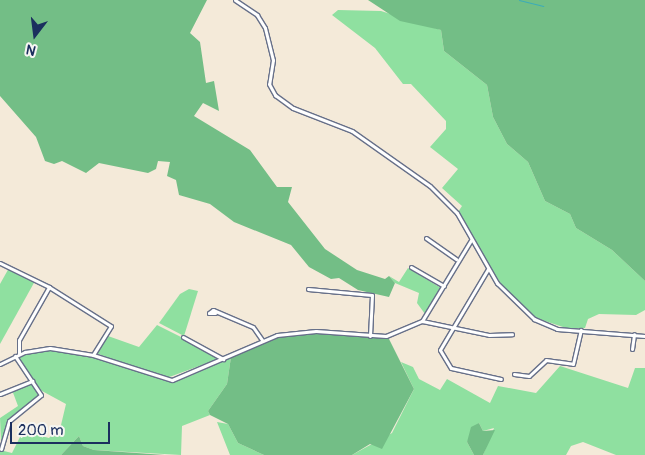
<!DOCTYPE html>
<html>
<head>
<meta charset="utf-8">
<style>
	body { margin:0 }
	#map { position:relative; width:645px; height:455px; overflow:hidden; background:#f4ead9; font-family:Pangolin,sans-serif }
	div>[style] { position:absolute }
	.green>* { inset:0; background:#8fe0a0 }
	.forest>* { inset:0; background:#73be86 }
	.stream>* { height:1px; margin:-0.5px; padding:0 0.5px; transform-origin:0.5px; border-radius:0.5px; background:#3cacb8 }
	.roads { filter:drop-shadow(1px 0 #677089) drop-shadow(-1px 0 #677089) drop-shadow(0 1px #677089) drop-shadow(0 -1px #677089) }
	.street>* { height:3px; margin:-1.5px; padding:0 1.5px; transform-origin:1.5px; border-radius:1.5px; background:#fff }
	span { translate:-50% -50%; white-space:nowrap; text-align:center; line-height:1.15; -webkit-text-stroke:4.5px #f6f6f2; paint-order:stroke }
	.north { position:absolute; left:10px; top:10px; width:50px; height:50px; -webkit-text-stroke:4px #f6f6f2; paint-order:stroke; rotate:195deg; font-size:14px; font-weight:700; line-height:20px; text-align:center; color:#1b2f5e }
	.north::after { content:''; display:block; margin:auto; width:18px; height:22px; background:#1b2f5e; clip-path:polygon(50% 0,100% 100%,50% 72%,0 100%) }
	.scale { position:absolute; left:10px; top:422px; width:100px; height:22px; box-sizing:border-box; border:2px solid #1b2f5e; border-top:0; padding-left:6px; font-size:15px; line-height:18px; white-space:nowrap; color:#1b2f5e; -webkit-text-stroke:4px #f6f6f2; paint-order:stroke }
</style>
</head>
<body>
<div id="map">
	<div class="green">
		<div style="clip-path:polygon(338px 10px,381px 11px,441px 30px,444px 51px,487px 85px,493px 117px,507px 144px,528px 162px,545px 201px,570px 214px,576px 228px,612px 250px,645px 281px,645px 310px,636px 315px,599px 314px,588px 319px,585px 328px,566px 328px,536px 318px,505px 290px,469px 234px,458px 212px,462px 206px,442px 188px,458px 169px,430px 147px,446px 129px,446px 121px,411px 84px,403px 84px,375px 48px,332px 15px)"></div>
		<div style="clip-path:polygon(9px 268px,35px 281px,0 344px,0 284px)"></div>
		<div style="clip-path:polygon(408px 268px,441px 288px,425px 314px,417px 303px,419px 293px,395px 283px,389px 276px,399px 282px)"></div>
		<div style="clip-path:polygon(189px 289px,198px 291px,184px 336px,159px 323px,180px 294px)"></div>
		<div style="clip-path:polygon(157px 325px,219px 356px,218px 359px,164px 379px,96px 353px,108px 336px,139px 347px)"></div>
		<div style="clip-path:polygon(48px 349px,93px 357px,166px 381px,190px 376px,231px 357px,227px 384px,208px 411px,210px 415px,182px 426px,181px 455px,94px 450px,83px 446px,79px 436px,61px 455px,0 455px,0 450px,12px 453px,23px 431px,49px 438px,61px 425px,66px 404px,42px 391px,18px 360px,25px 353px)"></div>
		<div style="clip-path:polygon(401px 362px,413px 367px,419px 379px,440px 390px,447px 379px,490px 403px,498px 386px,536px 393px,560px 366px,628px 388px,635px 368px,645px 368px,645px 455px,616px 455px,583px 442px,571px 446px,566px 455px,483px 455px,494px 428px,483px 431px,479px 423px,467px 442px,474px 455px,352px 455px,392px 433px,414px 389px)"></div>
		<div style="clip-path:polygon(31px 383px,41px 394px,8px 422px,1px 443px,0 418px,18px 406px,12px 390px)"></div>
		<div style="clip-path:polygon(217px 422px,228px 424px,238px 443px,264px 455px,230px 455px)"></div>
	</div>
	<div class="forest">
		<div style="clip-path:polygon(0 0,207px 0,190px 33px,200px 42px,206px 83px,214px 81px,219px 111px,203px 103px,194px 116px,250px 150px,277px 187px,292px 187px,288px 202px,325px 249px,357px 270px,385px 279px,389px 276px,395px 283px,389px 297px,358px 290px,339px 278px,331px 279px,309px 267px,291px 245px,234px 222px,210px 204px,179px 195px,176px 180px,167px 176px,170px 162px,158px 161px,156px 169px,148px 173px,99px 163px,86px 173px,62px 161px,54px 164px,45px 161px,36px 137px,0 96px)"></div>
		<div style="clip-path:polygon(368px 0,645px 0,645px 281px,612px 250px,576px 228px,570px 214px,545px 201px,528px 162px,507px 144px,493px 117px,487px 85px,444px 51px,441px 30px,400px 21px)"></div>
		<div style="clip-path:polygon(307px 332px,389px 339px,414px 389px,382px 449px,370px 444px,352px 455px,264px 455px,238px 443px,228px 424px,210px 415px,208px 411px,227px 384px,231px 357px,272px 339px)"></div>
		<div style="clip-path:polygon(479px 423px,483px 431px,495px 430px,483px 455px,474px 455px,467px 442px,471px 427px)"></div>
		<div style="clip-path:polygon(79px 436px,83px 446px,94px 450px,165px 455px,61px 455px)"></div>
	</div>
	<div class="stream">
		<div style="left:519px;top:0;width:25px;rotate:14deg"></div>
	</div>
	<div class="roads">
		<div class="street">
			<div style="left:235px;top:0;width:27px;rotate:34deg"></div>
			<div style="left:257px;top:15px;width:15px;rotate:58deg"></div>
			<div style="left:265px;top:28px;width:33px;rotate:76deg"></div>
			<div style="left:273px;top:60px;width:24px;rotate:99deg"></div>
			<div style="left:269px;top:84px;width:13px;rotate:61deg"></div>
			<div style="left:275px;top:95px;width:22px;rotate:36deg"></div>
			<div style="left:293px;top:108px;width:63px;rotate:21.3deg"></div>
			<div style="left:352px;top:131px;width:95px;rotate:35.2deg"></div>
			<div style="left:430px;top:186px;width:38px;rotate:45deg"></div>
			<div style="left:457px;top:213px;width:81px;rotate:60.3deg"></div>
			<div style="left:497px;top:283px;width:52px;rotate:44.2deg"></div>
			<div style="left:534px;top:319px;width:25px;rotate:23deg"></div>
			<div style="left:557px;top:329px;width:88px;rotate:4.5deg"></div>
			<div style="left:426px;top:238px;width:37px;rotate:35deg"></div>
			<div style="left:0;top:263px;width:55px;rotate:26.1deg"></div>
			<div style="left:49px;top:287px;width:73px;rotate:32.2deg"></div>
			<div style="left:111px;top:326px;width:34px;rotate:122deg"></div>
			<div style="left:411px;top:267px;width:38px;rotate:30deg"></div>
			<div style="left:488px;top:269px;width:94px;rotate:120.7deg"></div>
			<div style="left:440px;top:350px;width:21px;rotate:59deg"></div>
			<div style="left:451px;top:368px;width:51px;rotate:12.4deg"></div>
			<div style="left:308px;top:289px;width:64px;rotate:5.4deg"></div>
			<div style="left:372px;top:295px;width:41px;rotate:92.8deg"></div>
			<div style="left:215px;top:313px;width:6px;rotate:180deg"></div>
			<div style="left:209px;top:313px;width:5px;rotate:-37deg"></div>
			<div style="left:213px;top:310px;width:43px;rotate:23deg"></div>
			<div style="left:253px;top:327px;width:16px;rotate:55deg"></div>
			<div style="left:422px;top:321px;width:68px;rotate:11.8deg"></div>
			<div style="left:489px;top:335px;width:23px;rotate:-2deg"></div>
			<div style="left:183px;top:337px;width:46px;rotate:28.8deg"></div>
			<div style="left:632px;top:349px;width:15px;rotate:-82deg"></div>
			<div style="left:19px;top:354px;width:14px;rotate:-90deg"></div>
			<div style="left:19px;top:340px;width:61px;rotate:-60.5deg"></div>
			<div style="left:0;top:364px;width:28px;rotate:-26deg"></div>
			<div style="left:25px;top:352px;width:25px;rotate:-9deg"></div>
			<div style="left:50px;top:348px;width:44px;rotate:9.2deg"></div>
			<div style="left:93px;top:355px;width:83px;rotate:17.6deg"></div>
			<div style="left:172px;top:380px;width:114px;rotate:-23.2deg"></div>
			<div style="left:277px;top:335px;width:39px;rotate:-6deg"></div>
			<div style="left:316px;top:331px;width:70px;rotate:4.1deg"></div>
			<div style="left:386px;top:336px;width:39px;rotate:-23deg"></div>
			<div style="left:422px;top:321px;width:95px;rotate:-58.8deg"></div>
			<div style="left:514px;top:374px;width:15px;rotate:8deg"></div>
			<div style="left:529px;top:376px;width:23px;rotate:-43deg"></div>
			<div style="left:546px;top:360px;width:27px;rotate:8deg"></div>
			<div style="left:573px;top:364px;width:35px;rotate:-77deg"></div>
			<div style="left:0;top:394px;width:35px;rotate:-22deg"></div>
			<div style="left:1px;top:449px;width:29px;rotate:-74deg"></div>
			<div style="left:9px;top:421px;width:41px;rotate:-39.1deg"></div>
			<div style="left:41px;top:395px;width:47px;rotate:-123.7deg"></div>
		</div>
	</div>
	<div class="north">N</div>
	<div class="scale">200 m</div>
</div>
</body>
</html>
